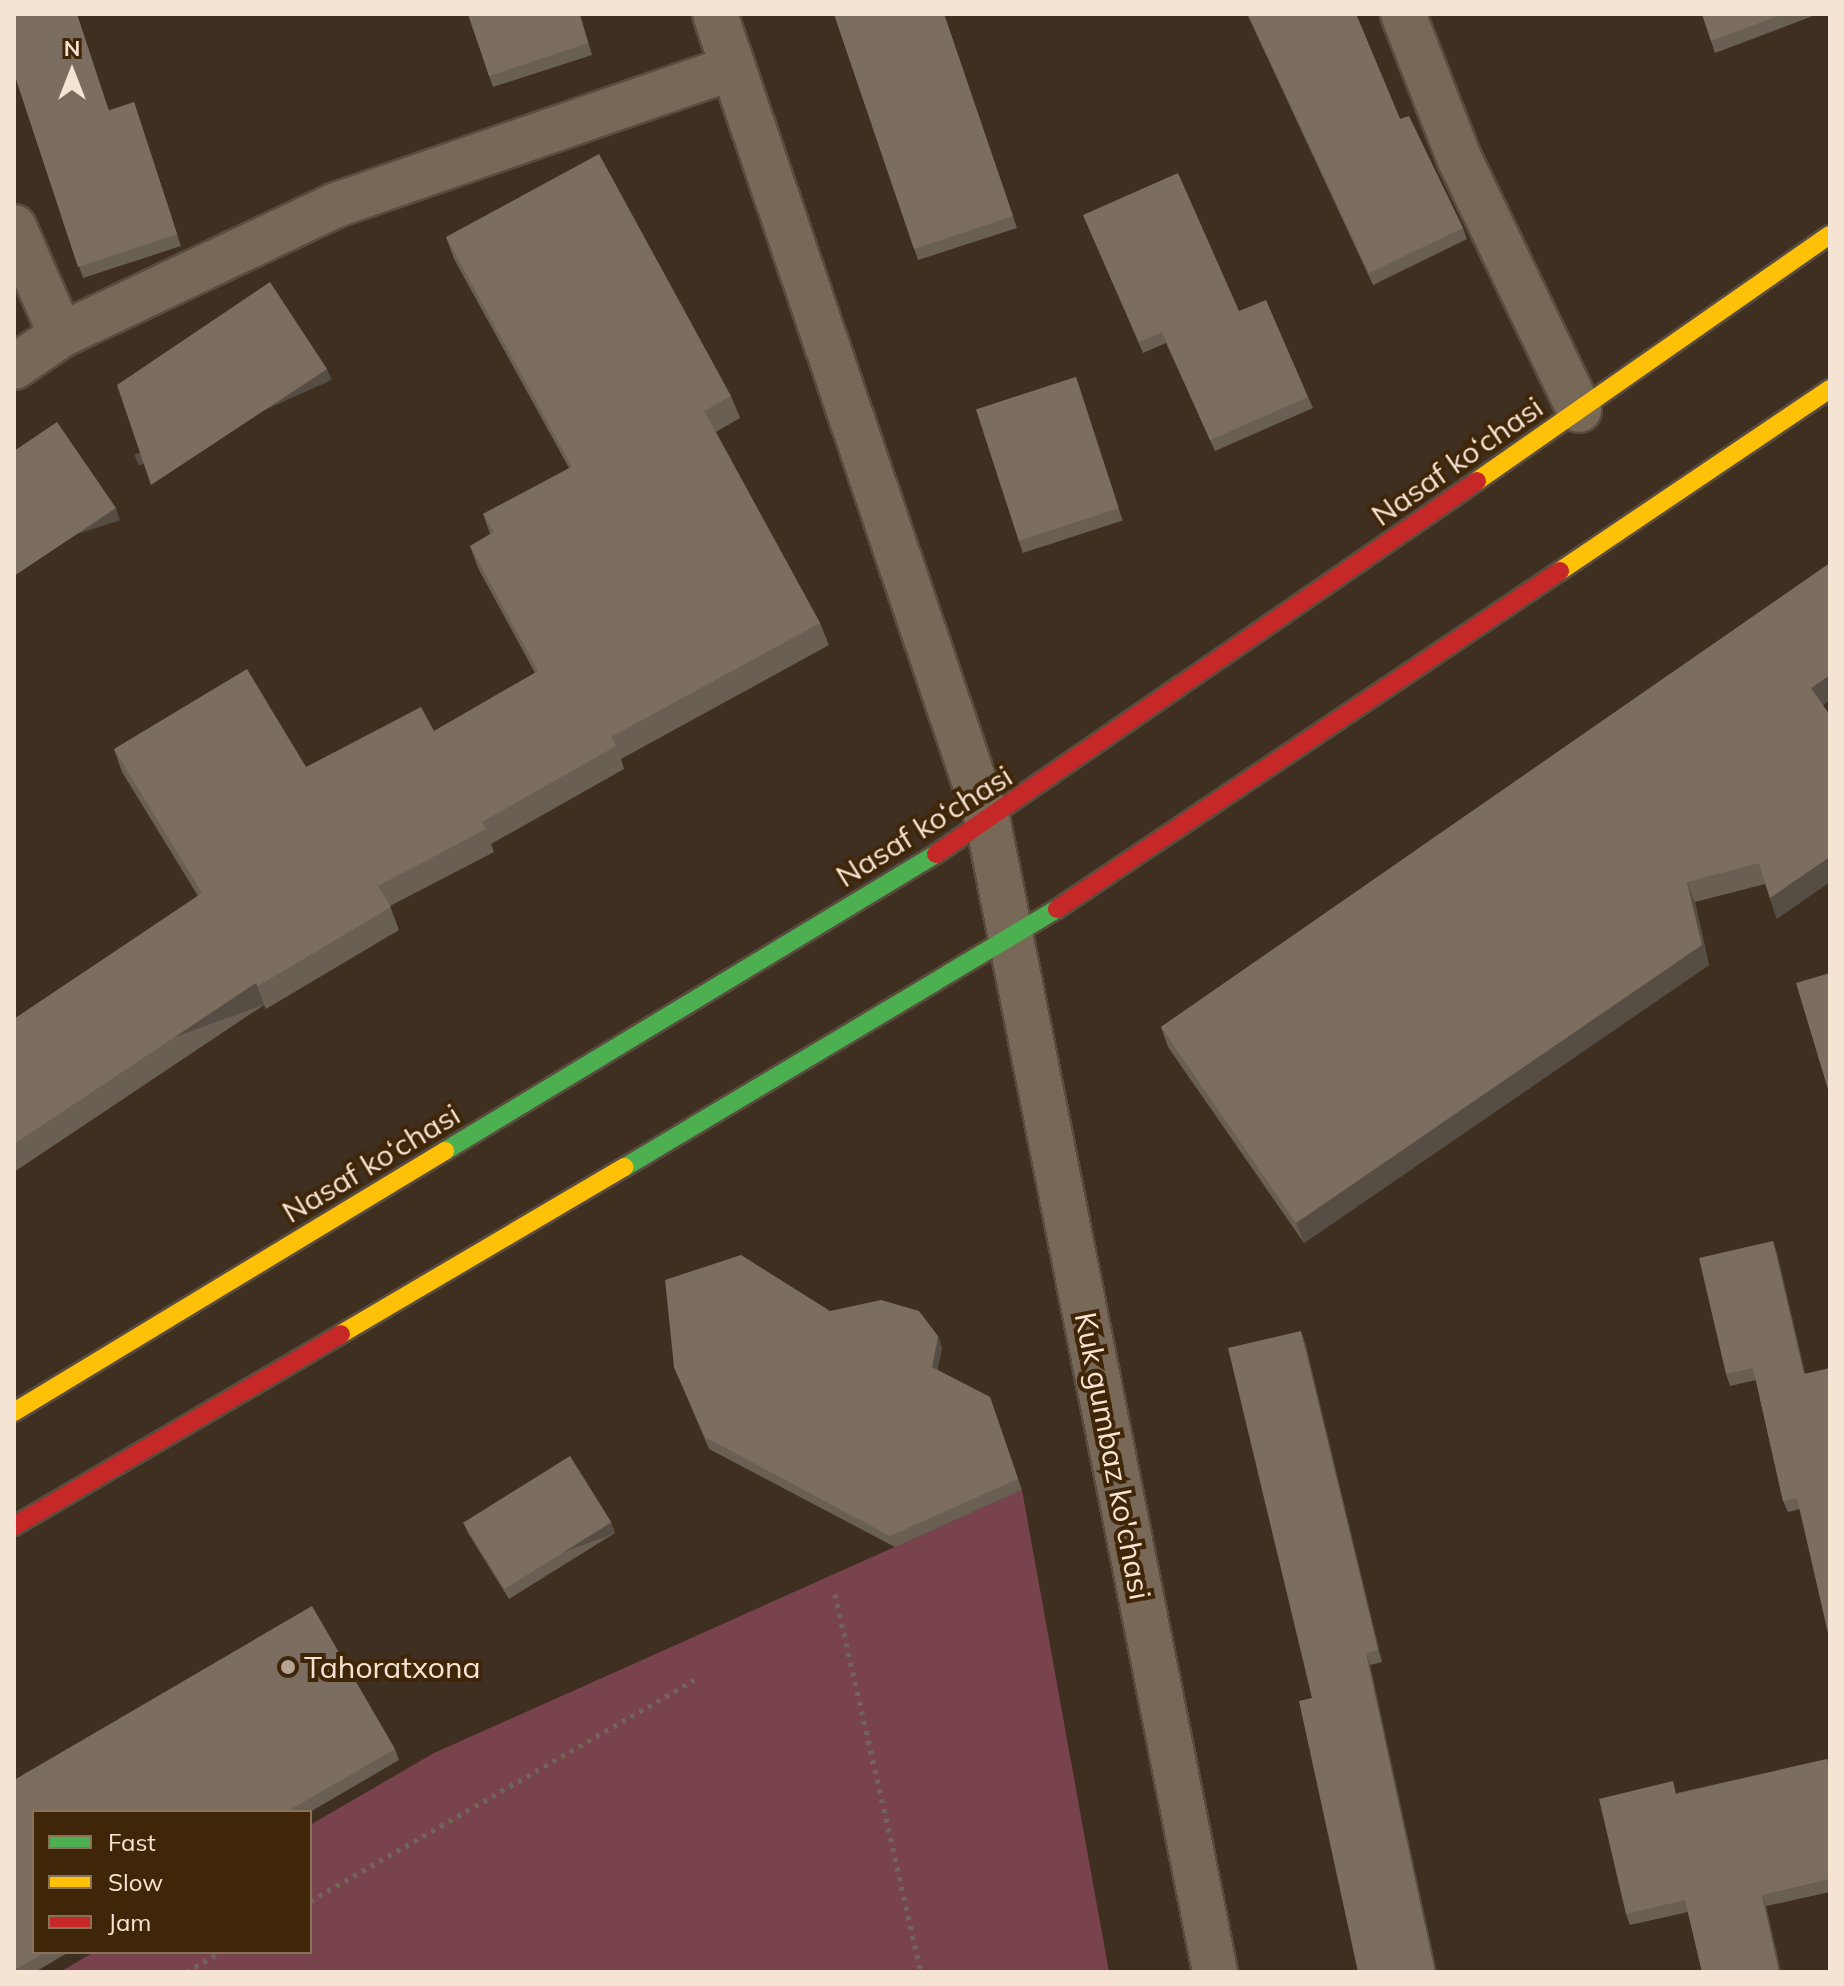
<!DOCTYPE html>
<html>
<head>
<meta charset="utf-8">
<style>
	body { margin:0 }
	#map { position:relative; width:1844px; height:1986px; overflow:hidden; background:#3e2f20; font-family:Mulish,sans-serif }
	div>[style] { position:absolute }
	.green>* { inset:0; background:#79434e }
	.path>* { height:5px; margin-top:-2.5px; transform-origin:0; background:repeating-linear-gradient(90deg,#726557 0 4px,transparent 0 10px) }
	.roads { filter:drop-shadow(2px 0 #594c3f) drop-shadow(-2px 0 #594c3f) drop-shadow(0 2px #594c3f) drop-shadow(0 -2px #594c3f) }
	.street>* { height:44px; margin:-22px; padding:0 22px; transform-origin:22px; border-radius:22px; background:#786858 }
	.fast>* { height:18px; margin:-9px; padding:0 9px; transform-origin:9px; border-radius:9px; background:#4caf50 }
	.slow>* { height:18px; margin:-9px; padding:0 9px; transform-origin:9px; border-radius:9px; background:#ffc107 }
	.jam>* { height:18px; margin:-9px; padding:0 9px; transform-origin:9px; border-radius:9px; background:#c62828 }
	.wall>* { inset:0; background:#6a5f53; transform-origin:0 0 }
	.shaded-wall>* { inset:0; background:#564d44; transform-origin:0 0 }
	.building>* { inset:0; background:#7b6e61; transform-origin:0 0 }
	.dots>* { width:22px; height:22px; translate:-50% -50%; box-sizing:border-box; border:4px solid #402608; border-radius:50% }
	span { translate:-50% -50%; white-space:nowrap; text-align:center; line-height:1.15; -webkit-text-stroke:8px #402608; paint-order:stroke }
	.street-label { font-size:30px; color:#f5e3d3 }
	.poi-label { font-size:30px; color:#f5e3d3 }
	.left { translate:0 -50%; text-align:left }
	.frame { position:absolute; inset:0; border:16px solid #f5e3d3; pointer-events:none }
	.legend { position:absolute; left:32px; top:1810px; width:280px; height:144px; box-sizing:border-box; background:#402608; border:2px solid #887259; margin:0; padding:10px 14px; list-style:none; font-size:24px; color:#f5e3d3 }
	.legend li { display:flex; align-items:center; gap:16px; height:40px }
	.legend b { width:40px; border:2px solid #887259 }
	.north { position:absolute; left:32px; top:32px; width:80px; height:80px; -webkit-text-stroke:6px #402608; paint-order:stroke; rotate:0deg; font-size:22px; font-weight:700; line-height:32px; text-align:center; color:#f5e3d3 }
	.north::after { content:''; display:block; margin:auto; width:28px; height:36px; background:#f5e3d3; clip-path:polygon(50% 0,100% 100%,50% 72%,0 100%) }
</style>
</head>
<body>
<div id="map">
	<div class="green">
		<div style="clip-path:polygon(1022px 1490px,1109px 1972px,60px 1972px,94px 1952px,310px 1952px,310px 1825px,434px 1753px)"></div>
	</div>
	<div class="path">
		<div style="left:835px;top:1594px;width:388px;rotate:77.2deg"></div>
		<div style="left:310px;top:1901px;width:443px;rotate:-29.9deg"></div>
		<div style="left:186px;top:1972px;width:40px;rotate:-29.7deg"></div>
	</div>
	<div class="roads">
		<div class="street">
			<div style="left:715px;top:14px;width:853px;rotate:71.33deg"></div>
			<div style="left:988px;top:822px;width:1172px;rotate:78.83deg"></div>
			<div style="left:1403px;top:14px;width:155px;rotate:68.7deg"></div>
			<div style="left:1459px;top:158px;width:279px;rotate:64.5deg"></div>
			<div style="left:14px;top:227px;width:118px;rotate:66.5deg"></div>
			<div style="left:14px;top:367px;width:57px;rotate:-34.2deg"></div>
			<div style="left:61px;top:335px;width:304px;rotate:-25.3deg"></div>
			<div style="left:336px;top:205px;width:419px;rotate:-19.1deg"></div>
		</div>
		<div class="fast">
			<div style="left:445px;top:1151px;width:574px;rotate:-31.17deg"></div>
			<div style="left:625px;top:1167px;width:503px;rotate:-30.85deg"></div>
		</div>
		<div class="slow">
			<div style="left:1477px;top:481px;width:430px;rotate:-34.9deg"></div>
			<div style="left:1560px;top:571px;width:326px;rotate:-34deg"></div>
			<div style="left:341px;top:1334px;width:329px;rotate:-30.5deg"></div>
			<div style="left:14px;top:1412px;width:504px;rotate:-31.2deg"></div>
		</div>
		<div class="jam">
			<div style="left:936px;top:854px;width:657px;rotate:-34.58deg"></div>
			<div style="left:1057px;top:909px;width:606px;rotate:-33.9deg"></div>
			<div style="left:14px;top:1526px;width:379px;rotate:-30.4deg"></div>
		</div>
	</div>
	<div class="wall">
		<div style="clip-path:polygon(14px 14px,109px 110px,134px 102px,181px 246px,83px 278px,16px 79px,14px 80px)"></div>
		<div style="clip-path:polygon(468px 14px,580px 14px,592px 55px,493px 87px)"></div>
		<div style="clip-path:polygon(834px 14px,944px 14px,1017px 228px,918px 260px)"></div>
		<div style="clip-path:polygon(1247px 14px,1356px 14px,1400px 119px,1463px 228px,1467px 239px,1373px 285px)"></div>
		<div style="clip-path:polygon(1702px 14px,1818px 14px,1715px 53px)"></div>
		<div style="clip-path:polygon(1083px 215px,1239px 311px,1308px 397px,1313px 408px,1215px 451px,1166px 343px,1143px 353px)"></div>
		<div style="clip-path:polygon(446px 237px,731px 396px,740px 418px,716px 432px,820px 623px,829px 645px,621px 759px,624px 769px,491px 844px,494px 852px,390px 906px,399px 930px,266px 1009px,264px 1005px,14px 1172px,14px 1019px,198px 896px,122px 772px,114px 749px,306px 767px,434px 731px,535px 673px,478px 568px,470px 546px,490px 534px,483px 514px,569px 468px,454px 259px)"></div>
		<div style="left:1076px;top:377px;width:151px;height:105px;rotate:72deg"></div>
		<div style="clip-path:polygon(1830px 563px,1830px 700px,1823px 705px,1777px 919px,1765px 884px,1695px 902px,1709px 965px,1304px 1243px,1168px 1047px,1161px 1027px)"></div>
		<div style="clip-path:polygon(1773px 1241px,1777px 1253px,1805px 1374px,1800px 1509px,1788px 1512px,1783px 1501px,1756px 1380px,1730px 1386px,1726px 1374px)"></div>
		<div style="clip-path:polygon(830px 1311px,938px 1336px,942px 1348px,937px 1370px,990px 1397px,1022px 1490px,895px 1547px,709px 1449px,674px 1367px)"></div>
		<div style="clip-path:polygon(1305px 1342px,1382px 1662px,1370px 1665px,1437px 1972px,1358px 1972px,1312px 1698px)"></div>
		<div style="clip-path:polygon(463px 1522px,611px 1522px,615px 1533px,509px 1599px,468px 1533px)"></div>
		<div style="clip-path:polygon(395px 1749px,399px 1760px,310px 1812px,34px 1812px,34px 1952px,69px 1952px,35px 1972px,14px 1972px,14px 1780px)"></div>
		<div style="clip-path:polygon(1827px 1759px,1830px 1767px,1830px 1892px,1766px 1906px,1781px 1972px,1702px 1972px,1688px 1912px,1630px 1925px,1626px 1914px,1677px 1793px)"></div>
	</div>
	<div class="shaded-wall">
		<div style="left:327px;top:369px;width:12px;height:211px;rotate:66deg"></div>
		<div style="left:116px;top:508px;width:13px;height:123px;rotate:72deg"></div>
		<div style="clip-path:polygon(1830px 675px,1830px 700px,1819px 708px,1811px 688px)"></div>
		<div style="clip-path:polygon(1830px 857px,1830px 882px,1777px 919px,1770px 898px)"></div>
		<div style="clip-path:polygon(1687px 882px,1695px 902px,1709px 965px,1304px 1243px,1296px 1223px)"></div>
		<div style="left:256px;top:983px;width:23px;height:291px;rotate:70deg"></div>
		<div style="clip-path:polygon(1773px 1241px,1777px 1253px,1808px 1385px,1804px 1374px)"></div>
		<div style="clip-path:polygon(1301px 1331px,1305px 1342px,1382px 1662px,1378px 1650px)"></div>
		<div style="clip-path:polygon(938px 1336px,942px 1348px,936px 1378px,932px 1367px)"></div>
		<div style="left:611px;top:1522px;width:12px;height:124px;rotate:70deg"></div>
		<div style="clip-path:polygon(1366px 1653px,1370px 1665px,1437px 1972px,1435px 1972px)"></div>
		<div style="clip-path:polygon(1762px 1895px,1766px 1906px,1781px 1972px,1779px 1972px)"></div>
	</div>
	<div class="building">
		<div style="clip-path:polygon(14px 14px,77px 14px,109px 111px,134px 102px,177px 234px,78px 267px,14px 73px)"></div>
		<div style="clip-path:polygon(468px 14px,579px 14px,588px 43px,489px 76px)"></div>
		<div style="clip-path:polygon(834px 14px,944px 14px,1013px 216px,914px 249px)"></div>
		<div style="clip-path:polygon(1248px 14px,1356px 14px,1400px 119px,1409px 116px,1463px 228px,1369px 273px)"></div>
		<div style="clip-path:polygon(1702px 14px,1783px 14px,1711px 41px)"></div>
		<div style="clip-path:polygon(599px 154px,731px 396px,704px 411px,820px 623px,611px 737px,616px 746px,482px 822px,486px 829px,378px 886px,391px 907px,258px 986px,256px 983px,14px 1144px,14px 1019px,202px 893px,114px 749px,247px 669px,306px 767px,421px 707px,434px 731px,538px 671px,470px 546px,494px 532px,483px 514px,572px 467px,446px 237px)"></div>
		<div style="clip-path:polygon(1178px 173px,1239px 311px,1266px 300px,1308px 397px,1210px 440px,1162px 332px,1139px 342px,1083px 215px)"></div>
		<div style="clip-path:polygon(270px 282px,327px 369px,151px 485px,117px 385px)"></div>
		<div style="left:1076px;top:377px;width:138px;height:105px;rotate:72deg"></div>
		<div style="clip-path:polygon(57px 422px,116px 508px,14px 576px,14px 451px)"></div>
		<div style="clip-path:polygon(1830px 563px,1830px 675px,1811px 688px,1830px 715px,1830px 857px,1770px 898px,1759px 863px,1687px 882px,1702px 945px,1296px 1223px,1161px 1027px)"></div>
		<div style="clip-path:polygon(1830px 973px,1830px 1096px,1796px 983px)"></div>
		<div style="clip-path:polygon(1773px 1241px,1804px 1374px,1830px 1368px,1830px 1642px,1797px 1498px,1783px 1501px,1753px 1368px,1726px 1374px,1699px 1258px)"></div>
		<div style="clip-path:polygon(741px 1255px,830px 1311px,881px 1300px,919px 1311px,938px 1336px,932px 1367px,990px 1397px,1018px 1479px,890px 1536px,705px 1437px,674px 1367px,665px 1280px)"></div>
		<div style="clip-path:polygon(1301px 1331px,1378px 1650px,1366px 1653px,1435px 1972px,1358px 1972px,1299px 1701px,1312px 1698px,1228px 1348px)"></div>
		<div style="left:570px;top:1456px;width:78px;height:126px;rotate:58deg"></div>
		<div style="clip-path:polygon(312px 1606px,395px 1749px,286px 1812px,34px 1812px,34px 1952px,46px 1952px,14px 1970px,14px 1780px)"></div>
		<div style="clip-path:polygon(1827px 1759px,1830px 1772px,1830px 1879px,1762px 1895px,1779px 1972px,1702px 1972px,1685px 1900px,1626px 1914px,1599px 1799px,1673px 1781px,1676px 1794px)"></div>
	</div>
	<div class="dots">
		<div style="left:288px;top:1667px;background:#b5a494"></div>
	</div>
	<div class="street-label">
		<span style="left:1457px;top:461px;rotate:-35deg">Nasaf ko‘chasi</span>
		<span style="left:924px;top:826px;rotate:-32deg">Nasaf ko‘chasi</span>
		<span style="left:371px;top:1163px;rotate:-31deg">Nasaf ko‘chasi</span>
		<span style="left:1113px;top:1456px;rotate:79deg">Kuk gumbaz ko'chasi</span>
	</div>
	<div class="poi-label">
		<span class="left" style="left:304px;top:1667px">Tahoratxona</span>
	</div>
	<div class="frame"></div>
	<ul class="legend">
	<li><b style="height:10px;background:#4caf50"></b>Fast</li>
	<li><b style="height:10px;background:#ffc107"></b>Slow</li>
	<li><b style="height:10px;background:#c62828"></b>Jam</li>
	</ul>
	<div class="north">N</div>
</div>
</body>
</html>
